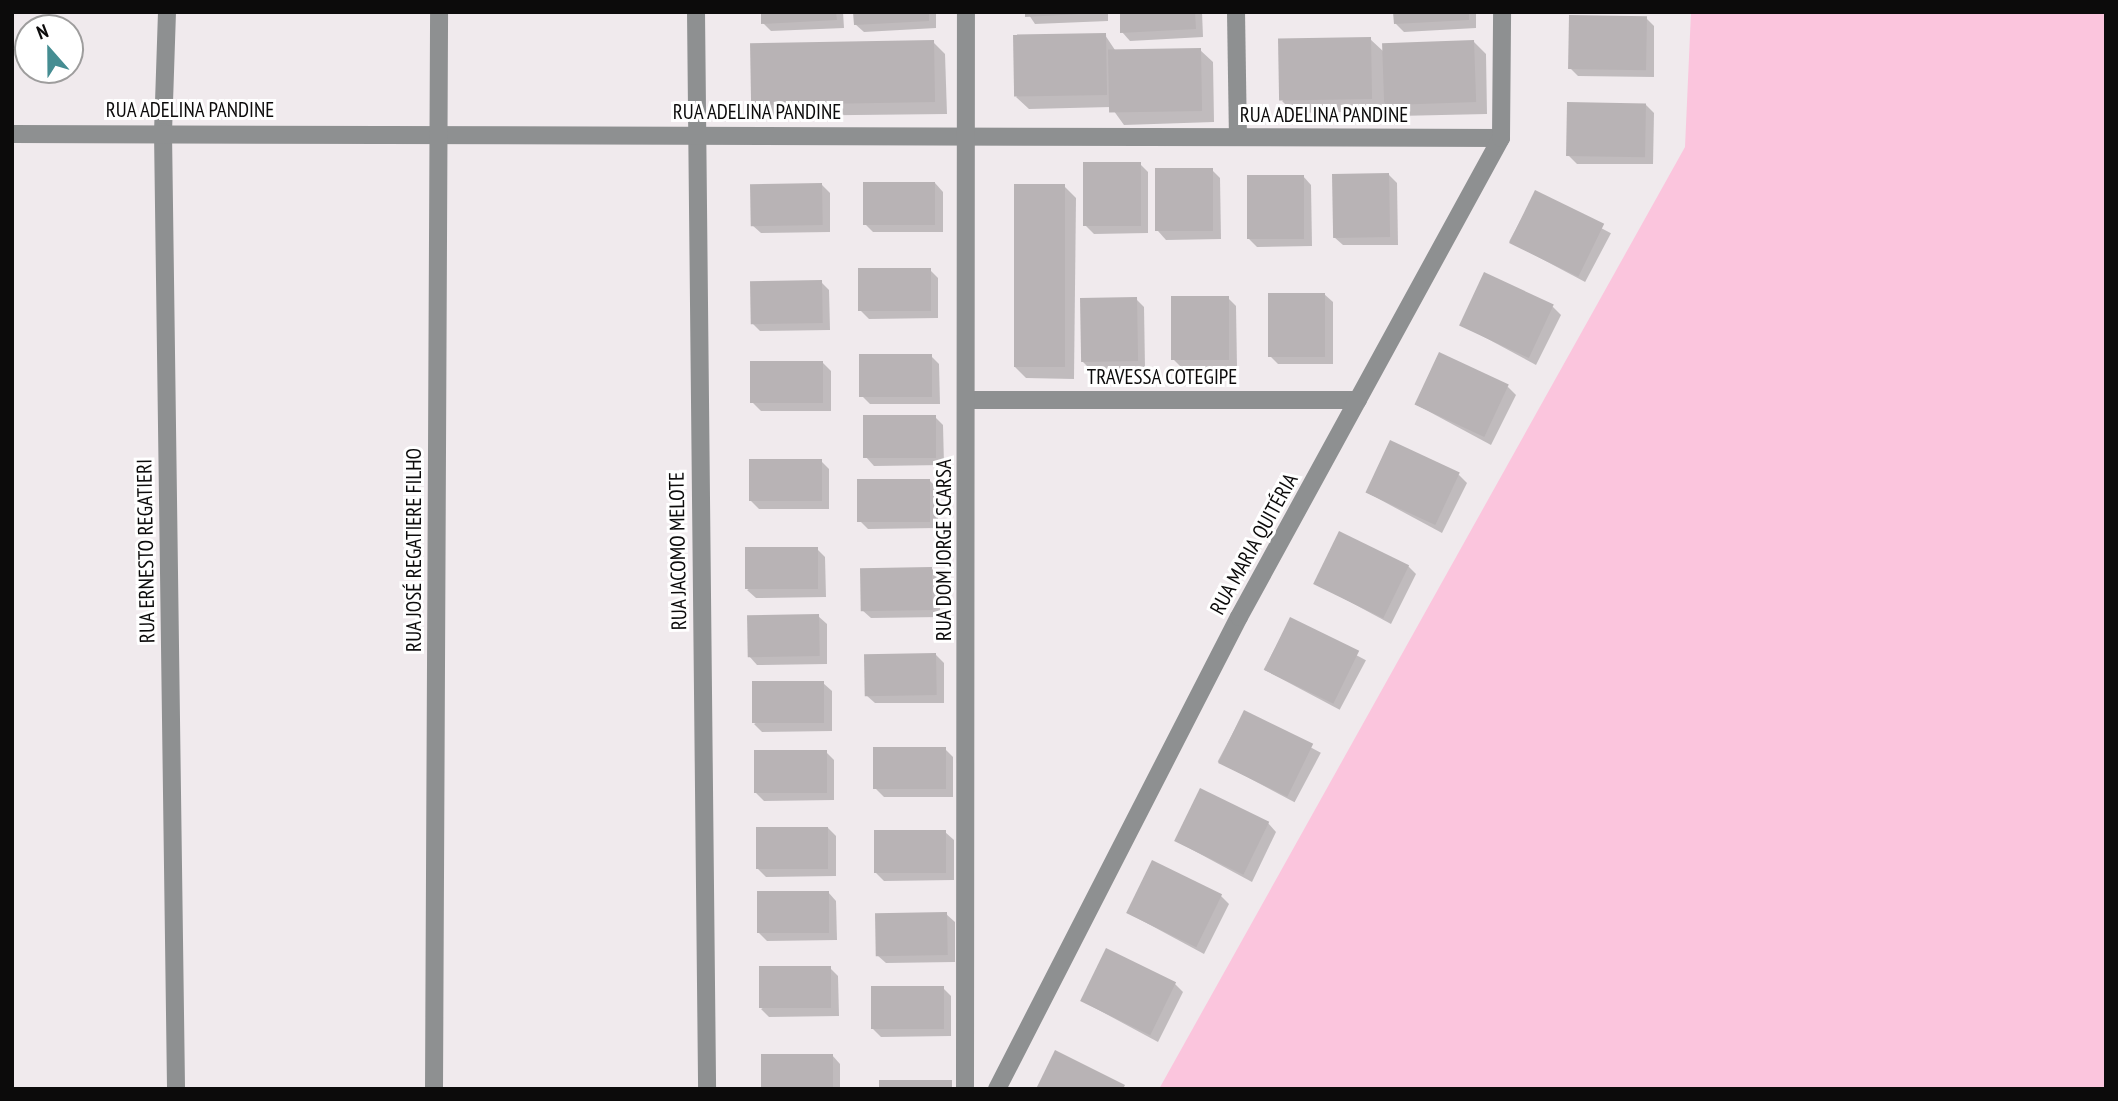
<!DOCTYPE html>
<html>
<head>
<meta charset="utf-8">
<style>
	body { margin:0 }
	#map { position:relative; width:2118px; height:1101px; overflow:hidden; background:#f0eaed; font-family:"PT Sans Narrow",sans-serif }
	div>[style] { position:absolute }
	.green>* { inset:0; background:#fbc5dd }
	.shadow>* { inset:0; background:#0003; transform-origin:0 0 }
	.building>* { inset:0; background:#b8b3b5; transform-origin:0 0 }
	.street>* { height:18px; margin:-9px; padding:0 9px; transform-origin:9px; border-radius:9px; background:#8e9091 }
	span { translate:-50% -50%; white-space:nowrap; text-align:center; line-height:1.15; -webkit-text-stroke:6px #fff; paint-order:stroke }
	.street-label { font-size:21px; color:#0c0b0b }
	.frame { position:absolute; inset:0; border:14px solid #0c0b0b; pointer-events:none }
	.north { position:absolute; left:14px; top:14px; width:70px; height:70px; box-sizing:border-box; background:#fff; border:2px solid #9e9d9d; border-radius:50%; rotate:339deg; font-size:19px; font-weight:700; line-height:28px; text-align:center; color:#0c0b0b }
	.north::after { content:''; display:block; margin:auto; width:24px; height:32px; background:#458d92; clip-path:polygon(50% 0,100% 100%,50% 72%,0 100%) }
</style>
</head>
<body>
<div id="map">
	<div class="green">
		<div style="clip-path:polygon(1691px 12px,2106px 12px,2106px 1089px,1159px 1089px,1685px 147px)"></div>
	</div>
	<div class="shadow">
		<div style="clip-path:polygon(762px 12px,843px 12px,844px 28px,771px 31px,763px 23px)"></div>
		<div style="clip-path:polygon(855px 12px,936px 12px,936px 28px,864px 32px,855px 24px)"></div>
		<div style="clip-path:polygon(1027px 12px,1108px 12px,1108px 21px,1035px 24px)"></div>
		<div style="clip-path:polygon(1121px 12px,1202px 12px,1203px 37px,1130px 41px,1122px 32px)"></div>
		<div style="clip-path:polygon(1395px 12px,1476px 12px,1476px 28px,1404px 32px,1396px 24px)"></div>
		<div style="clip-path:polygon(1646px 18px,1654px 26px,1654px 77px,1578px 76px,1570px 68px)"></div>
		<div style="clip-path:polygon(1105px 35px,1117px 53px,1200px 50px,1213px 62px,1214px 122px,1124px 125px,1111px 107px,1029px 109px,1016px 97px)"></div>
		<div style="clip-path:polygon(1370px 39px,1384px 52px,1473px 41px,1486px 54px,1487px 114px,1397px 116px,1384px 102px,1384px 111px,1294px 113px,1282px 101px)"></div>
		<div style="clip-path:polygon(933px 42px,945px 54px,947px 114px,765px 116px,752px 104px)"></div>
		<div style="clip-path:polygon(1645px 104px,1654px 113px,1653px 164px,1577px 164px,1568px 155px)"></div>
		<div style="clip-path:polygon(1140px 164px,1148px 172px,1148px 233px,1094px 234px,1086px 226px)"></div>
		<div style="clip-path:polygon(1212px 170px,1220px 178px,1221px 239px,1166px 240px,1158px 231px)"></div>
		<div style="clip-path:polygon(1389px 175px,1397px 183px,1398px 245px,1343px 245px,1334px 237px)"></div>
		<div style="clip-path:polygon(1303px 176px,1311px 185px,1312px 246px,1257px 247px,1249px 239px)"></div>
		<div style="clip-path:polygon(935px 183px,943px 192px,943px 232px,873px 232px,865px 224px)"></div>
		<div style="clip-path:polygon(822px 185px,830px 193px,830px 232px,761px 233px,752px 225px)"></div>
		<div style="clip-path:polygon(1064px 186px,1076px 198px,1074px 379px,1026px 378px,1014px 366px)"></div>
		<div style="left:1535px;top:193px;width:86px;height:55px;rotate:28deg"></div>
		<div style="clip-path:polygon(930px 270px,938px 278px,938px 318px,869px 319px,861px 311px)"></div>
		<div style="clip-path:polygon(821px 282px,829px 290px,830px 330px,760px 331px,752px 323px)"></div>
		<div style="clip-path:polygon(1324px 294px,1333px 302px,1333px 364px,1278px 364px,1270px 356px)"></div>
		<div style="clip-path:polygon(1228px 298px,1236px 306px,1237px 368px,1182px 368px,1174px 360px)"></div>
		<div style="clip-path:polygon(1136px 299px,1144px 307px,1145px 368px,1090px 369px,1082px 361px)"></div>
		<div style="clip-path:polygon(1553px 307px,1561px 315px,1536px 365px,1460px 324px)"></div>
		<div style="clip-path:polygon(931px 356px,939px 364px,940px 404px,870px 404px,862px 396px)"></div>
		<div style="clip-path:polygon(823px 363px,831px 371px,831px 411px,761px 411px,753px 403px)"></div>
		<div style="clip-path:polygon(1508px 387px,1516px 395px,1491px 445px,1415px 404px)"></div>
		<div style="clip-path:polygon(935px 417px,943px 425px,944px 465px,874px 466px,866px 457px)"></div>
		<div style="clip-path:polygon(821px 461px,829px 469px,829px 509px,759px 509px,751px 501px)"></div>
		<div style="clip-path:polygon(1459px 475px,1467px 483px,1442px 533px,1366px 492px)"></div>
		<div style="clip-path:polygon(929px 480px,938px 489px,938px 528px,868px 529px,860px 521px)"></div>
		<div style="clip-path:polygon(817px 549px,825px 557px,826px 597px,756px 598px,747px 590px)"></div>
		<div style="clip-path:polygon(1408px 566px,1416px 574px,1391px 624px,1315px 583px)"></div>
		<div style="clip-path:polygon(932px 569px,940px 577px,940px 617px,871px 618px,862px 610px)"></div>
		<div style="clip-path:polygon(818px 616px,827px 624px,827px 664px,757px 665px,749px 656px)"></div>
		<div style="left:1290px;top:620px;width:86px;height:56px;rotate:28deg"></div>
		<div style="clip-path:polygon(936px 655px,944px 663px,944px 703px,875px 703px,866px 695px)"></div>
		<div style="clip-path:polygon(823px 683px,832px 691px,832px 731px,762px 732px,754px 724px)"></div>
		<div style="left:1244px;top:712px;width:87px;height:56px;rotate:28deg"></div>
		<div style="clip-path:polygon(945px 749px,953px 757px,953px 797px,884px 797px,876px 789px)"></div>
		<div style="clip-path:polygon(826px 752px,834px 760px,834px 800px,764px 801px,756px 793px)"></div>
		<div style="clip-path:polygon(1268px 823px,1276px 832px,1252px 882px,1176px 841px)"></div>
		<div style="clip-path:polygon(828px 828px,836px 836px,836px 876px,766px 877px,758px 869px)"></div>
		<div style="clip-path:polygon(945px 832px,954px 840px,954px 880px,884px 881px,876px 873px)"></div>
		<div style="clip-path:polygon(828px 892px,836px 901px,837px 940px,767px 941px,759px 933px)"></div>
		<div style="clip-path:polygon(1221px 896px,1229px 904px,1204px 954px,1128px 913px)"></div>
		<div style="clip-path:polygon(946px 914px,955px 922px,955px 962px,886px 963px,877px 955px)"></div>
		<div style="clip-path:polygon(830px 968px,838px 976px,839px 1016px,769px 1017px,761px 1009px)"></div>
		<div style="clip-path:polygon(1175px 984px,1183px 992px,1158px 1042px,1082px 1001px)"></div>
		<div style="clip-path:polygon(943px 988px,951px 996px,951px 1036px,881px 1037px,873px 1029px)"></div>
		<div style="clip-path:polygon(832px 1055px,840px 1064px,840px 1089px,763px 1089px)"></div>
	</div>
	<div class="building">
		<div style="clip-path:polygon(761px 12px,836px 12px,837px 20px,761px 24px)"></div>
		<div style="clip-path:polygon(853px 12px,929px 12px,929px 21px,854px 25px)"></div>
		<div style="clip-path:polygon(1025px 12px,1079px 12px,1079px 14px,1025px 17px)"></div>
		<div style="clip-path:polygon(1120px 12px,1195px 12px,1196px 29px,1120px 33px)"></div>
		<div style="clip-path:polygon(1393px 12px,1469px 12px,1469px 20px,1394px 24px)"></div>
		<div style="left:1569px;top:15px;width:78px;height:54px;rotate:1deg"></div>
		<div style="left:1106px;top:33px;width:62px;height:93px;rotate:89deg"></div>
		<div style="left:1371px;top:37px;width:62px;height:93px;rotate:89deg"></div>
		<div style="left:934px;top:40px;width:62px;height:184px;rotate:89deg"></div>
		<div style="left:1474px;top:40px;width:62px;height:92px;rotate:88deg"></div>
		<div style="left:1201px;top:48px;width:63px;height:93px;rotate:89deg"></div>
		<div style="left:1567px;top:102px;width:79px;height:54px;rotate:1deg"></div>
		<div style="left:1141px;top:162px;width:64px;height:58px;rotate:90deg"></div>
		<div style="left:1213px;top:168px;width:63px;height:58px;rotate:90deg"></div>
		<div style="left:1389px;top:173px;width:64px;height:57px;rotate:89deg"></div>
		<div style="left:1247px;top:175px;width:57px;height:64px"></div>
		<div style="left:863px;top:182px;width:72px;height:43px"></div>
		<div style="left:822px;top:183px;width:42px;height:72px;rotate:89deg"></div>
		<div style="left:1014px;top:184px;width:51px;height:183px"></div>
		<div style="left:1535px;top:190px;width:77px;height:59px;rotate:26deg"></div>
		<div style="left:931px;top:268px;width:43px;height:73px;rotate:90deg"></div>
		<div style="left:1484px;top:272px;width:77px;height:59px;rotate:25deg"></div>
		<div style="left:822px;top:280px;width:43px;height:72px;rotate:89deg"></div>
		<div style="left:1268px;top:293px;width:57px;height:64px"></div>
		<div style="left:1229px;top:296px;width:64px;height:58px;rotate:90deg"></div>
		<div style="left:1137px;top:297px;width:64px;height:57px;rotate:89deg"></div>
		<div style="left:1439px;top:352px;width:77px;height:58px;rotate:25deg"></div>
		<div style="left:859px;top:354px;width:73px;height:43px"></div>
		<div style="left:823px;top:361px;width:42px;height:73px;rotate:90deg"></div>
		<div style="left:936px;top:415px;width:43px;height:73px;rotate:90deg"></div>
		<div style="left:1390px;top:440px;width:77px;height:58px;rotate:25deg"></div>
		<div style="left:822px;top:459px;width:42px;height:73px;rotate:90deg"></div>
		<div style="left:857px;top:479px;width:73px;height:43px"></div>
		<div style="left:1339px;top:531px;width:78px;height:59px;rotate:26deg"></div>
		<div style="left:818px;top:547px;width:42px;height:73px;rotate:90deg"></div>
		<div style="left:932px;top:567px;width:43px;height:72px;rotate:89deg"></div>
		<div style="left:819px;top:614px;width:42px;height:72px;rotate:89deg"></div>
		<div style="left:1290px;top:617px;width:77px;height:59px;rotate:26deg"></div>
		<div style="left:936px;top:653px;width:42px;height:72px;rotate:89deg"></div>
		<div style="left:824px;top:681px;width:42px;height:72px;rotate:90deg"></div>
		<div style="left:1244px;top:710px;width:77px;height:59px;rotate:26deg"></div>
		<div style="left:946px;top:747px;width:42px;height:73px;rotate:90deg"></div>
		<div style="left:827px;top:750px;width:43px;height:73px;rotate:90deg"></div>
		<div style="left:1200px;top:788px;width:77px;height:59px;rotate:26deg"></div>
		<div style="left:756px;top:827px;width:72px;height:42px"></div>
		<div style="left:946px;top:830px;width:43px;height:72px;rotate:90deg"></div>
		<div style="left:1152px;top:860px;width:78px;height:59px;rotate:26deg"></div>
		<div style="left:829px;top:891px;width:42px;height:72px;rotate:90deg"></div>
		<div style="left:947px;top:912px;width:43px;height:72px;rotate:89deg"></div>
		<div style="left:1106px;top:948px;width:78px;height:59px;rotate:26deg"></div>
		<div style="left:831px;top:966px;width:42px;height:72px;rotate:90deg"></div>
		<div style="left:944px;top:986px;width:43px;height:73px;rotate:90deg"></div>
		<div style="clip-path:polygon(1055px 1050px,1125px 1085px,1123px 1089px,1036px 1089px)"></div>
		<div style="left:833px;top:1054px;width:35px;height:72px;rotate:90deg"></div>
		<div style="left:952px;top:1080px;width:9px;height:73px;rotate:90deg"></div>
	</div>
	<div class="street">
		<div style="left:167px;top:12px;width:120px;rotate:91.9deg"></div>
		<div style="left:163px;top:132px;width:957px;rotate:89.22deg"></div>
		<div style="left:696px;top:12px;width:1077px;rotate:89.41deg"></div>
		<div style="left:1236px;top:12px;width:125px;rotate:89.1deg"></div>
		<div style="left:12px;top:134px;width:1489px;rotate:0.15deg"></div>
		<div style="left:967px;top:400px;width:391px"></div>
		<div style="left:434px;top:1089px;width:1077px;rotate:-89.73deg"></div>
		<div style="left:965px;top:1089px;width:1077px;rotate:-89.95deg"></div>
		<div style="left:997px;top:1089px;width:530px;rotate:-62.86deg"></div>
		<div style="left:1239px;top:617px;width:546px;rotate:-61.32deg"></div>
		<div style="left:1501px;top:138px;width:126px;rotate:-89.5deg"></div>
	</div>
	<div class="street-label">
		<span style="left:190px;top:110px">RUA ADELINA PANDINE</span>
		<span style="left:757px;top:112px">RUA ADELINA PANDINE</span>
		<span style="left:1324px;top:115px">RUA ADELINA PANDINE</span>
		<span style="left:1162px;top:377px">TRAVESSA COTEGIPE</span>
		<span style="left:1254px;top:544px;rotate:-61deg">RUA MARIA QUITÉRIA</span>
		<span style="left:414px;top:550px;rotate:-90deg">RUA JOSÉ REGATIERE FILHO</span>
		<span style="left:944px;top:550px;rotate:-90deg">RUA DOM JORGE SCARSA</span>
		<span style="left:146px;top:551px;rotate:-91deg">RUA ERNESTO REGATIERI</span>
		<span style="left:678px;top:551px;rotate:-91deg">RUA JACOMO MELOTE</span>
	</div>
	<div class="frame"></div>
	<div class="north">N</div>
</div>
</body>
</html>
